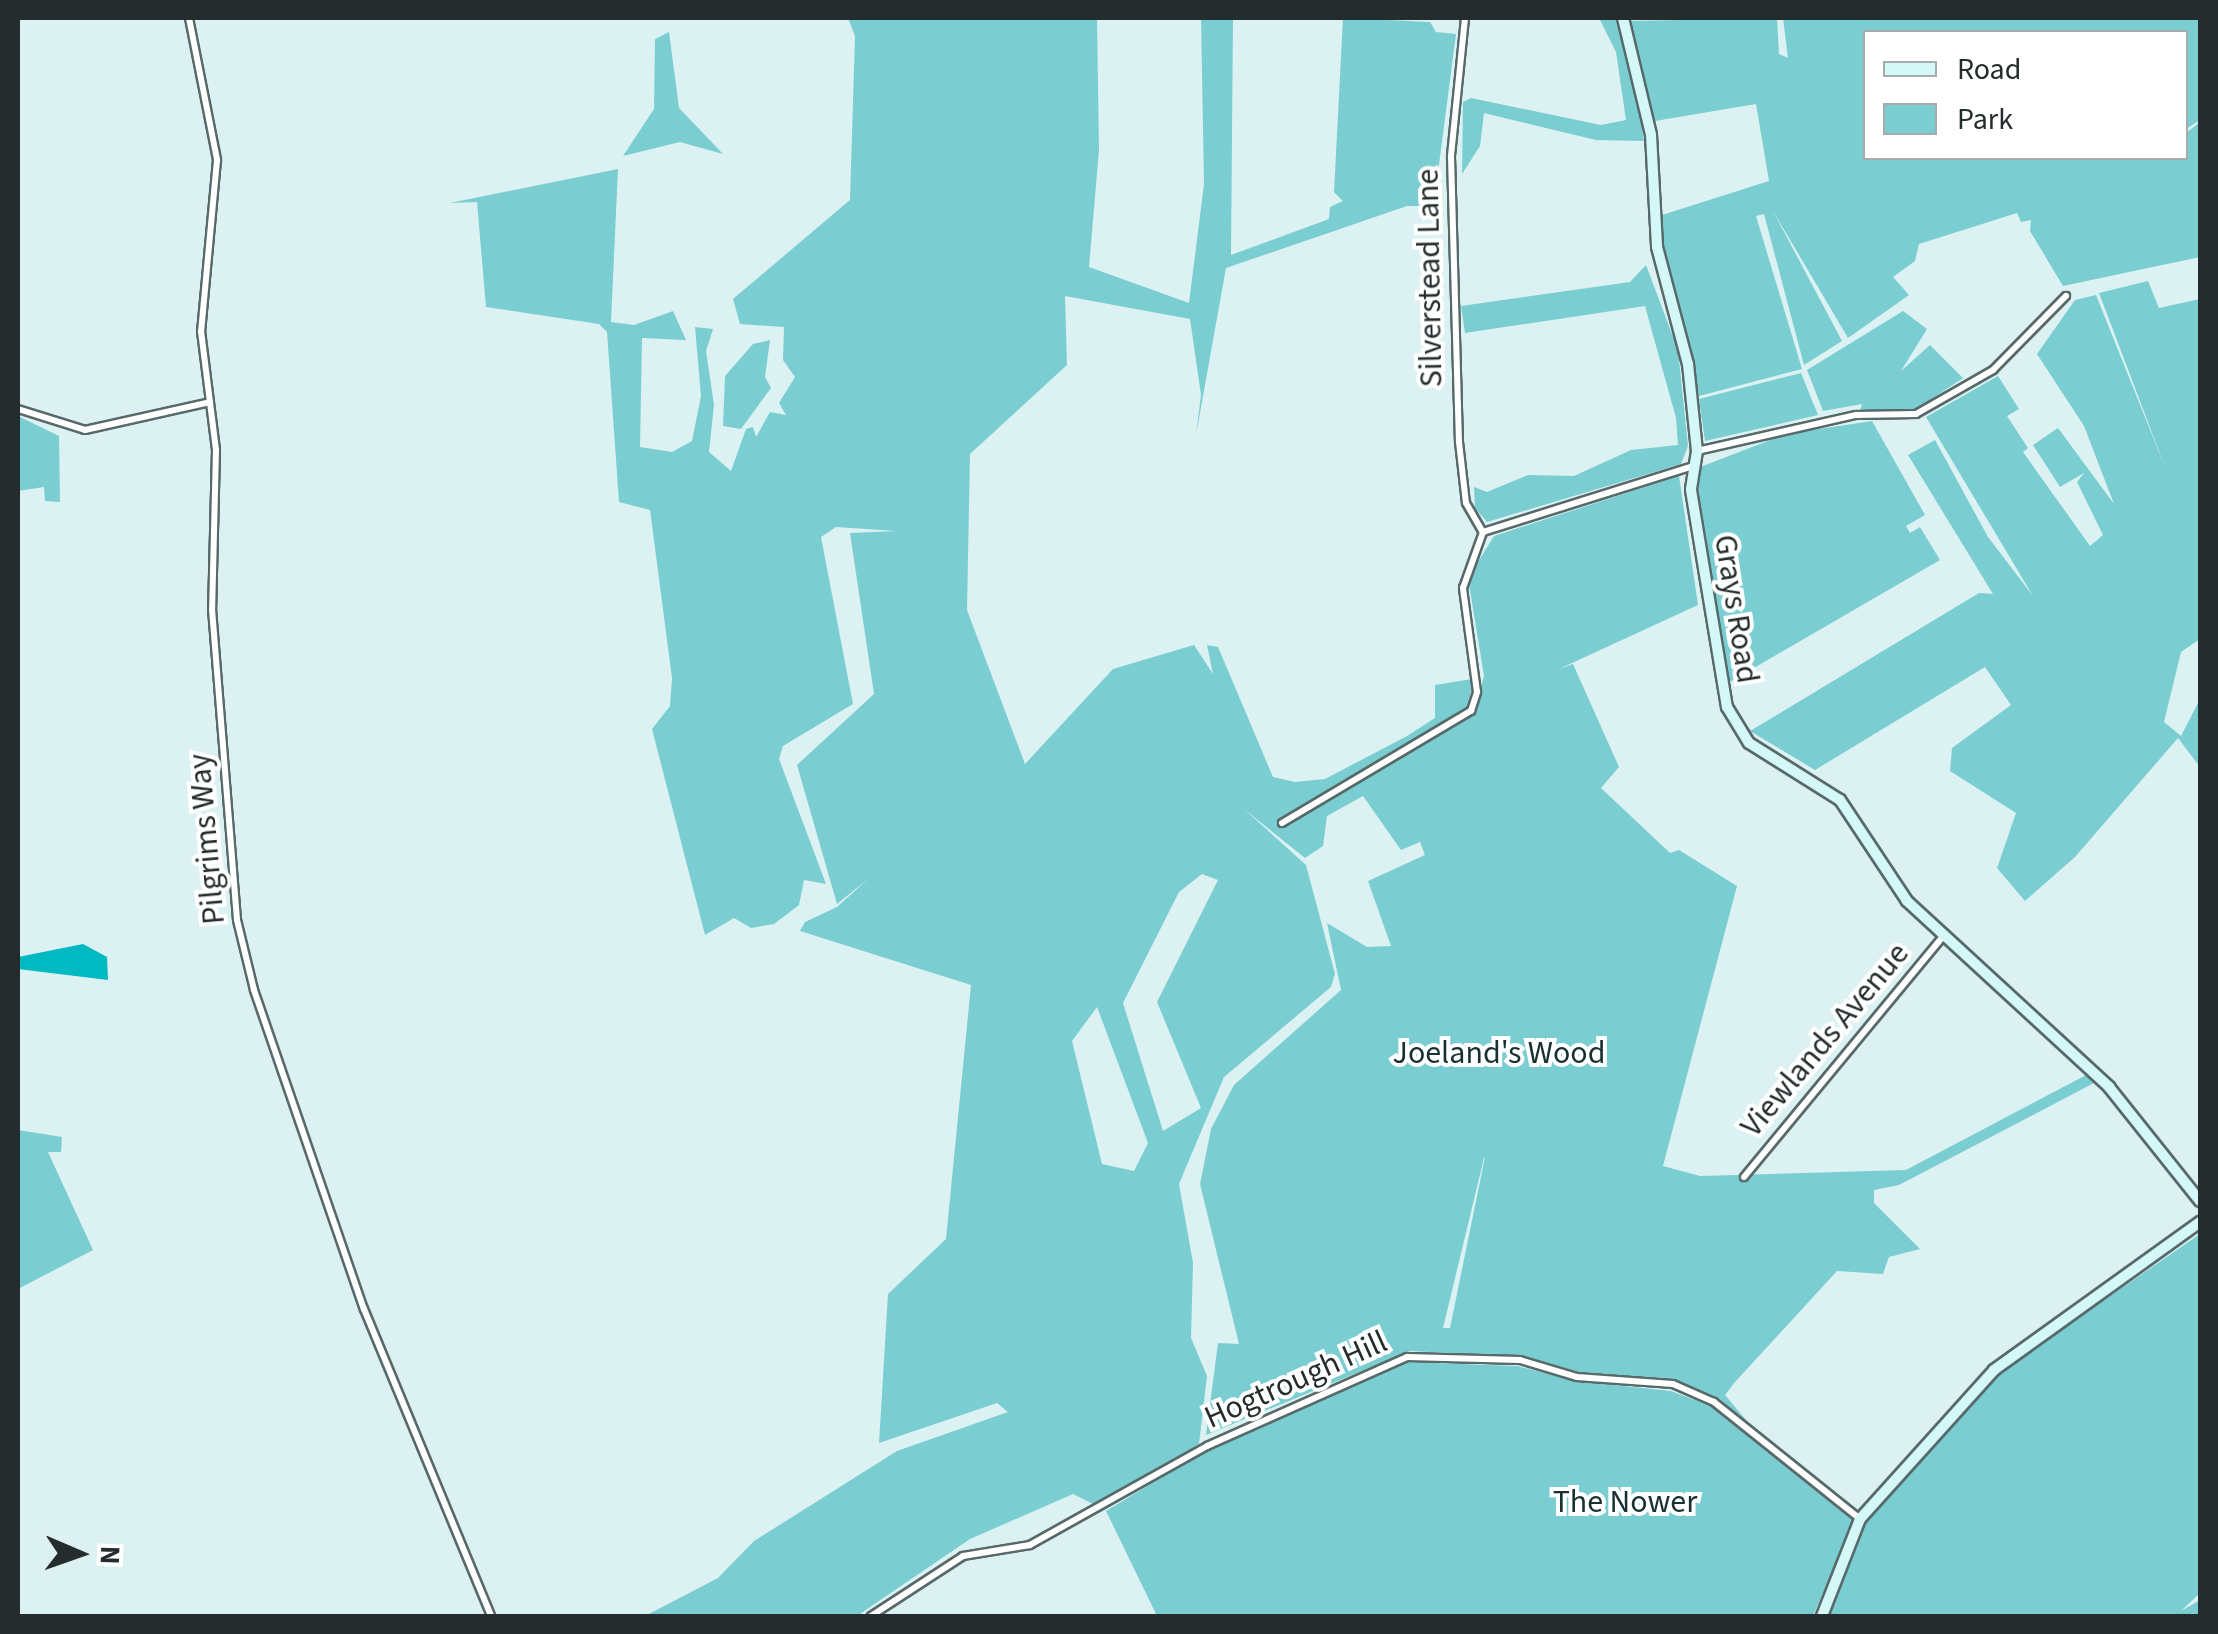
<!DOCTYPE html>
<html>
<head>
<meta charset="utf-8">
<style>
	body { margin:0 }
	#map { position:relative; width:2218px; height:1634px; overflow:hidden; background:#dcf1f2; font-family:"Source Sans 3",sans-serif }
	div>[style] { position:absolute }
	.green>* { inset:0; background:#7aced2 }
	.water>* { inset:0; background:#00b9c1 }
	.roads { filter:drop-shadow(2px 0 #576969) drop-shadow(-2px 0 #576969) drop-shadow(0 2px #576969) drop-shadow(0 -2px #576969) }
	.street>* { height:6px; margin:-3px; padding:0 3px; transform-origin:3px; border-radius:3px; background:#fff }
	.secondary>* { height:10px; margin:-5px; padding:0 5px; transform-origin:5px; border-radius:5px; background:#d4f7f8 }
	span { translate:-50% -50%; white-space:nowrap; text-align:center; line-height:1.15; -webkit-text-stroke:8px #fff; paint-order:stroke }
	.street-label { font-size:32px; color:#252c2d }
	.park-label { font-size:32px; color:#183032 }
	.frame { position:absolute; inset:0; border:20px solid #252c2d; pointer-events:none }
	.legend { position:absolute; left:1863px; top:30px; width:325px; height:130px; box-sizing:border-box; background:#fff; border:2px solid #a8abab; margin:0; padding:12px 18px; list-style:none; font-size:30px; color:#252c2d }
	.legend li { display:flex; align-items:center; gap:20px; height:50px }
	.legend b { width:50px; border:2px solid #a8abab }
	.north { position:absolute; left:30px; top:1504px; width:100px; height:100px; -webkit-text-stroke:8px #fff; paint-order:stroke; rotate:92deg; font-size:28px; font-weight:700; line-height:40px; text-align:center; color:#252c2d }
	.north::after { content:''; display:block; margin:auto; width:35px; height:45px; background:#252c2d; clip-path:polygon(50% 0,100% 100%,50% 72%,0 100%) }
</style>
</head>
<body>
<div id="map">
	<div class="green">
		<div style="clip-path:polygon(evenodd,848px 18px,1097px 18px,1099px 150px,1089px 267px,1189px 303px,1204px 184px,1201px 18px,1233px 18px,1231px 255px,1329px 219px,1330px 207px,1343px 201px,1334px 192px,1343px 18px,1430px 22px,1436px 32px,1456px 34px,1437px 180px,1442px 206px,1407px 206px,1226px 268px,1196px 435px,1201px 395px,1190px 319px,1065px 296px,1067px 365px,970px 454px,967px 610px,1025px 764px,1113px 669px,1194px 645px,1213px 674px,1207px 645px,1218px 647px,1273px 777px,1295px 782px,1325px 779px,1407px 736px,1435px 718px,1435px 685px,1472px 679px,1469px 709px,1283px 827px,1474px 714px,1484px 676px,1468px 578px,1494px 536px,1679px 476px,1698px 605px,1559px 669px,1573px 664px,1619px 767px,1601px 788px,1670px 853px,1679px 850px,1737px 886px,1663px 1166px,1700px 1176px,1906px 1170px,2088px 1074px,2094px 1083px,1899px 1185px,1874px 1190px,1874px 1203px,1920px 1249px,1889px 1257px,1883px 1274px,1837px 1271px,1735px 1382px,1725px 1395px,1756px 1432px,1719px 1398px,1675px 1381px,1580px 1372px,1526px 1357px,1410px 1351px,1206px 1435px,1218px 1343px,1239px 1344px,1200px 1184px,1211px 1129px,1234px 1085px,1341px 990px,1327px 923px,1367px 947px,1391px 946px,1368px 881px,1425px 855px,1420px 842px,1401px 850px,1363px 796px,1327px 816px,1323px 846px,1305px 858px,1244px 809px,1306px 865px,1335px 974px,1331px 987px,1224px 1077px,1179px 1184px,1193px 1263px,1191px 1338px,1207px 1376px,1199px 1444px,1101px 1508px,1073px 1494px,970px 1539px,857px 1616px,645px 1616px,718px 1578px,754px 1541px,897px 1451px,1008px 1412px,997px 1403px,879px 1443px,888px 1294px,946px 1239px,971px 985px,800px 931px,805px 922px,837px 907px,868px 879px,837px 904px,797px 765px,874px 694px,850px 533px,896px 531px,836px 527px,821px 537px,853px 704px,783px 746px,779px 759px,826px 884px,804px 880px,799px 905px,774px 924px,751px 928px,734px 918px,705px 935px,652px 729px,670px 706px,672px 678px,650px 510px,619px 502px,607px 332px,599px 324px,486px 307px,477px 202px,450px 203px,618px 169px,611px 322px,634px 325px,673px 311px,686px 340px,642px 338px,640px 447px,672px 452px,692px 441px,701px 396px,695px 327px,713px 329px,706px 351px,714px 405px,709px 452px,731px 471px,746px 429px,753px 427px,756px 437px,770px 412px,786px 415px,779px 403px,795px 377px,783px 360px,784px 327px,740px 324px,733px 299px,850px 200px,855px 36px,848px 18px,1202px 874px,1218px 880px,1157px 1002px,1201px 1108px,1163px 1131px,1123px 1003px,1179px 892px,1202px 874px,848px 18px,1097px 1007px,1148px 1143px,1134px 1171px,1102px 1164px,1072px 1041px,1097px 1007px,848px 18px,1485px 1157px,1450px 1328px,1443px 1328px,1484px 1158px,1485px 1157px)"></div>
		<div style="clip-path:polygon(1599px 18px,1615px 18px,1633px 67px,1644px 141px,1596px 140px,1484px 113px,1480px 146px,1462px 174px,1463px 102px,1471px 98px,1601px 125px,1626px 120px,1616px 52px)"></div>
		<div style="clip-path:polygon(1777px 18px,1779px 54px,1788px 58px,1783px 18px,2200px 18px,2200px 120px,2186px 129px,2186px 32px,1866px 32px,1866px 158px,2186px 158px,2186px 133px,2200px 122px,2200px 257px,2063px 286px,2030px 231px,2031px 220px,2021px 222px,2017px 213px,1919px 244px,1915px 261px,1893px 277px,1909px 295px,1848px 338px,1773px 211px,1842px 341px,1804px 365px,1764px 214px,1756px 216px,1802px 369px,1699px 396px,1661px 241px,1662px 215px,1769px 181px,1756px 104px,1655px 121px,1629px 21px)"></div>
		<div style="clip-path:polygon(669px 32px,679px 108px,723px 154px,680px 142px,623px 156px,654px 109px,655px 39px)"></div>
		<div style="clip-path:polygon(1646px 265px,1678px 350px,1688px 446px,1681px 464px,1487px 522px,1475px 508px,1474px 487px,1487px 492px,1528px 475px,1574px 476px,1631px 450px,1678px 445px,1676px 418px,1645px 306px,1465px 333px,1461px 306px,1630px 282px)"></div>
		<div style="clip-path:polygon(2148px 281px,2159px 308px,2200px 299px,2200px 639px,2181px 652px,2164px 722px,2181px 736px,2200px 699px,2200px 767px,2178px 738px,2075px 857px,2025px 901px,1997px 868px,2016px 813px,1950px 771px,1952px 748px,2011px 705px,1985px 667px,1815px 770px,1750px 731px,1979px 593px,1993px 594px,1908px 455px,1935px 440px,1988px 537px,2033px 596px,1926px 417px,1998px 376px,2019px 409px,2007px 416px,2028px 448px,2023px 452px,2090px 546px,2103px 535px,2077px 482px,2084px 473px,2060px 487px,2033px 445px,2058px 428px,2114px 504px,2084px 426px,2037px 354px,2075px 300px,2096px 295px,2165px 467px,2099px 293px)"></div>
		<div style="clip-path:polygon(1903px 311px,1927px 329px,1901px 371px,1930px 345px,1963px 378px,1915px 410px,1860px 411px,1862px 404px,1823px 411px,1807px 370px)"></div>
		<div style="clip-path:polygon(770px 340px,765px 377px,771px 388px,741px 429px,723px 426px,725px 376px,753px 344px)"></div>
		<div style="clip-path:polygon(1801px 373px,1818px 415px,1705px 441px,1699px 399px)"></div>
		<div style="clip-path:polygon(18px 416px,59px 436px,60px 502px,45px 501px,44px 487px,18px 491px)"></div>
		<div style="clip-path:polygon(1872px 421px,1925px 515px,1906px 526px,1910px 533px,1920px 527px,1940px 560px,1728px 683px,1706px 583px,1695px 469px,1786px 434px)"></div>
		<div style="clip-path:polygon(18px 1130px,62px 1137px,61px 1152px,48px 1152px,93px 1250px,18px 1289px)"></div>
		<div style="clip-path:polygon(2200px 1234px,2200px 1593px,2181px 1611px,2200px 1600px,2200px 1616px,1826px 1616px,1859px 1525px,2003px 1370px)"></div>
		<div style="clip-path:polygon(1408px 1362px,1517px 1366px,1576px 1381px,1671px 1391px,1711px 1406px,1855px 1519px,1813px 1616px,1157px 1616px,1106px 1511px,1209px 1449px)"></div>
	</div>
	<div class="water">
		<div style="clip-path:polygon(83px 944px,107px 957px,108px 980px,18px 969px,18px 957px)"></div>
	</div>
	<div class="roads">
		<div class="street">
			<div style="left:189px;top:18px;width:145px;rotate:78.8deg"></div>
			<div style="left:217px;top:160px;width:172px;rotate:95.3deg"></div>
			<div style="left:201px;top:331px;width:120px;rotate:82.8deg"></div>
			<div style="left:216px;top:450px;width:159px;rotate:91.4deg"></div>
			<div style="left:212px;top:609px;width:312px;rotate:85.4deg"></div>
			<div style="left:237px;top:920px;width:72px;rotate:76.3deg"></div>
			<div style="left:254px;top:990px;width:337px;rotate:71deg"></div>
			<div style="left:364px;top:1309px;width:332px;rotate:67.5deg"></div>
			<div style="left:1465px;top:18px;width:140px;rotate:95.8deg"></div>
			<div style="left:1451px;top:157px;width:285px;rotate:88.4deg"></div>
			<div style="left:1459px;top:442px;width:61px;rotate:83.5deg"></div>
			<div style="left:1466px;top:503px;width:34px;rotate:60deg"></div>
			<div style="left:18px;top:409px;width:70px;rotate:17.4deg"></div>
			<div style="left:85px;top:430px;width:128px;rotate:-12.6deg"></div>
			<div style="left:1697px;top:451px;width:163px;rotate:-12.8deg"></div>
			<div style="left:1856px;top:415px;width:60px;rotate:-1deg"></div>
			<div style="left:1916px;top:414px;width:89px;rotate:-29.7deg"></div>
			<div style="left:1993px;top:370px;width:104px;rotate:-45.4deg"></div>
			<div style="left:1483px;top:532px;width:217px;rotate:-17.4deg"></div>
			<div style="left:1282px;top:823px;width:220px;rotate:-30.7deg"></div>
			<div style="left:1471px;top:711px;width:20px;rotate:-72deg"></div>
			<div style="left:1477px;top:692px;width:105px;rotate:-97.7deg"></div>
			<div style="left:1463px;top:588px;width:59px;rotate:-70.3deg"></div>
			<div style="left:1744px;top:1177px;width:314px;rotate:-50.4deg"></div>
			<div style="left:871px;top:1616px;width:110px;rotate:-33.1deg"></div>
			<div style="left:963px;top:1556px;width:68px;rotate:-9.3deg"></div>
			<div style="left:1030px;top:1545px;width:203px;rotate:-29.2deg"></div>
			<div style="left:1207px;top:1446px;width:219px;rotate:-24deg"></div>
			<div style="left:1407px;top:1357px;width:113px;rotate:1.5deg"></div>
			<div style="left:1520px;top:1360px;width:59px;rotate:16.6deg"></div>
			<div style="left:1577px;top:1377px;width:96px;rotate:4.2deg"></div>
			<div style="left:1673px;top:1384px;width:45px;rotate:23.7deg"></div>
			<div style="left:1714px;top:1402px;width:186px;rotate:38.7deg"></div>
		</div>
		<div class="secondary">
			<div style="left:1623px;top:18px;width:120px;rotate:76.5deg"></div>
			<div style="left:1651px;top:135px;width:112px;rotate:86.9deg"></div>
			<div style="left:1657px;top:247px;width:121px;rotate:75.2deg"></div>
			<div style="left:1688px;top:364px;width:87px;rotate:84.1deg"></div>
			<div style="left:1697px;top:451px;width:39px;rotate:99deg"></div>
			<div style="left:1691px;top:490px;width:220px;rotate:80.6deg"></div>
			<div style="left:1727px;top:707px;width:42px;rotate:58.6deg"></div>
			<div style="left:1749px;top:743px;width:107px;rotate:32.1deg"></div>
			<div style="left:1840px;top:800px;width:121px;rotate:56.4deg"></div>
			<div style="left:1907px;top:901px;width:275px;rotate:42.6deg"></div>
			<div style="left:2109px;top:1087px;width:146px;rotate:51.4deg"></div>
			<div style="left:1822px;top:1616px;width:104px;rotate:-68.6deg"></div>
			<div style="left:1860px;top:1519px;width:200px;rotate:-48deg"></div>
			<div style="left:1994px;top:1370px;width:254px;rotate:-35.7deg"></div>
		</div>
	</div>
	<div class="street-label">
		<span style="left:1430px;top:278px;rotate:-91deg">Silverstead Lane</span>
		<span style="left:1736px;top:609px;rotate:81deg">Grays Road</span>
		<span style="left:207px;top:839px;rotate:-95deg">Pilgrims Way</span>
		<span style="left:1825px;top:1040px;rotate:-50deg">Viewlands Avenue</span>
		<span style="left:1296px;top:1380px;rotate:-24deg">Hogtrough Hill</span>
	</div>
	<div class="park-label">
		<span style="left:1499px;top:1053px">Joeland's Wood</span>
		<span style="left:1625px;top:1502px">The Nower</span>
	</div>
	<div class="frame"></div>
	<ul class="legend">
	<li><b style="height:12px;background:#d4f7f8"></b>Road</li>
	<li><b style="height:28px;background:#7aced2"></b>Park</li>
	</ul>
	<div class="north">N</div>
</div>
</body>
</html>
